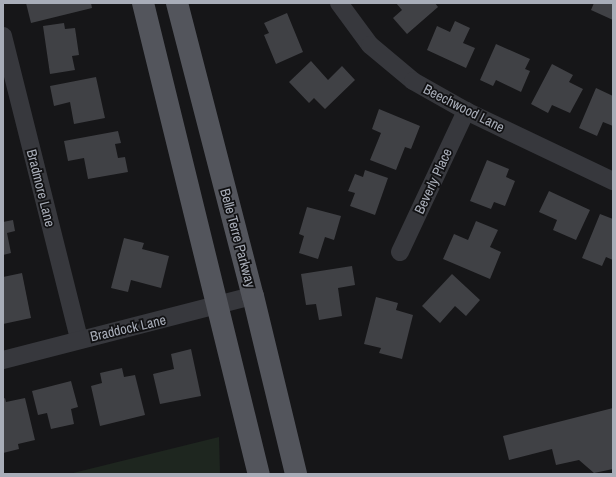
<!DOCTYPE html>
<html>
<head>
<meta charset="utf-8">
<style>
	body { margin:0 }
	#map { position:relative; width:616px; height:477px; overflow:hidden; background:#161618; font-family:"Archivo Narrow",sans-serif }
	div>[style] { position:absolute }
	.green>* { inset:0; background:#1e261f }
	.building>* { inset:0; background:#404145 }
	.minor>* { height:18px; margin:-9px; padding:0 9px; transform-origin:9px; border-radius:9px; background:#37383d }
	.major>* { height:22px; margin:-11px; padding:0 11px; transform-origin:11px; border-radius:11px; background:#53555c }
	span { translate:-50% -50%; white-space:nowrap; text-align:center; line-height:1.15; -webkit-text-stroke:3.5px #111113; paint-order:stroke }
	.street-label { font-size:14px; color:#a8adb8 }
	.frame { position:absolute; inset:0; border:4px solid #a8adb8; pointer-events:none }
</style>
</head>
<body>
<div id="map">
	<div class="green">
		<div style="clip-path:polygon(219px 437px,220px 474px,69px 474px)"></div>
	</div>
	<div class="building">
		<div style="clip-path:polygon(26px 3px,91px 3px,92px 8px,31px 23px)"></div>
		<div style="clip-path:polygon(396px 3px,435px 3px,438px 7px,407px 34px,393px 18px,402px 10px)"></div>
		<div style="clip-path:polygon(594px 3px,613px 3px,613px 20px,591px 10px)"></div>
		<div style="clip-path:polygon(287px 13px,303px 52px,276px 64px,264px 35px,269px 33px,264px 23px)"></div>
		<div style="clip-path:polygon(455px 21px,470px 28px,463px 43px,475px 48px,466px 68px,427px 50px,437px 26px,450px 32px)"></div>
		<div style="clip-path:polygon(64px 23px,65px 29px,75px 28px,79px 55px,72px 56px,75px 70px,50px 74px,43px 26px)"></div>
		<div style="clip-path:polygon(496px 44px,530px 59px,525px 69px,530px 71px,521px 92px,496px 80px,493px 86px,480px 80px)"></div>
		<div style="clip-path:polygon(311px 61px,328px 80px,342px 66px,355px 80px,325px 109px,314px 98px,309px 103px,289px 82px)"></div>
		<div style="clip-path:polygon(552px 64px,573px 75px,569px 82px,583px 89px,570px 113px,552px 105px,548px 113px,531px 104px)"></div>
		<div style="clip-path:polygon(96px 77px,105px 118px,74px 124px,70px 102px,54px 106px,50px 86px)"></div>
		<div style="clip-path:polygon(596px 88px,613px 96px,613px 126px,603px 122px,597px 136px,579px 128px)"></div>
		<div style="clip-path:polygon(379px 109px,420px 126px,411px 149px,405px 147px,396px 170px,370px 160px,381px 133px,372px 129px)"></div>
		<div style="clip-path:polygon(118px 131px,121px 143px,115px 144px,118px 158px,125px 157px,128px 172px,88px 179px,84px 158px,68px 161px,64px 141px)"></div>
		<div style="clip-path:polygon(487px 160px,509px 169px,506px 177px,515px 181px,505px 206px,494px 202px,491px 209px,470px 201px)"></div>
		<div style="clip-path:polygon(365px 170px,388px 178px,375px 215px,350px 206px,355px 193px,348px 191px,355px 174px,363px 177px)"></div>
		<div style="clip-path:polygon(549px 191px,590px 210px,576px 240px,553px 230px,557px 220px,539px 212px)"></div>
		<div style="clip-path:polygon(307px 207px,341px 216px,334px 240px,325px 237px,318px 259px,299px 253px,304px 236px,299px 234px)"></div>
		<div style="clip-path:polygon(600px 214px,613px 219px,613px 260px,606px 257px,602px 266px,582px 258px)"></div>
		<div style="clip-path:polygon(13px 220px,15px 231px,7px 233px,11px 253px,3px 255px,3px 222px)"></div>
		<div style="clip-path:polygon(476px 221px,498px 230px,490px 247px,501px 252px,490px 279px,443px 259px,454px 234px,468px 240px)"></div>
		<div style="clip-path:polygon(124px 238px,144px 243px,142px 249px,169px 256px,161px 288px,131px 280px,128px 292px,111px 288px)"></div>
		<div style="clip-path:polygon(352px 266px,355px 285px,338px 288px,342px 316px,319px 320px,316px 304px,306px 305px,301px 274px)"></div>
		<div style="clip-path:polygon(22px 273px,31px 318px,3px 324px,3px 277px)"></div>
		<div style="clip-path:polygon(452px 274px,480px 300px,466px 316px,455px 306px,440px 323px,422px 306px)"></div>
		<div style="clip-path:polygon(376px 297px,398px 303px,396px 310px,413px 315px,402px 359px,379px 353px,381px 348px,364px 344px)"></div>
		<div style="clip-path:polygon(191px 349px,201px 396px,160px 404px,153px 374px,174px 369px,171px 354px)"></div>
		<div style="clip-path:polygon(122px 368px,124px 377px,135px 375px,145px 415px,100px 426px,91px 386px,102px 383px,100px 373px)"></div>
		<div style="clip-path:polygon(71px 381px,78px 407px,71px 409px,74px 424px,51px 429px,47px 413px,38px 415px,32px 391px)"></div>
		<div style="clip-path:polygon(5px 398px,6px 402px,25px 398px,35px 440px,18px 444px,19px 449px,3px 453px,3px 399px)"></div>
		<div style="clip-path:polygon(613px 408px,613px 469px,594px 473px,579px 460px,556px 465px,552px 449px,509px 460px,503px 436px)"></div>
	</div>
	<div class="minor">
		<div style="left:339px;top:3px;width:52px;rotate:53.6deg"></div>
		<div style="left:370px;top:45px;width:56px;rotate:39.9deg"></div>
		<div style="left:413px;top:81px;width:61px;rotate:29.5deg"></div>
		<div style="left:466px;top:111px;width:163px;rotate:25.5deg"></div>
		<div style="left:3px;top:36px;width:312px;rotate:75.9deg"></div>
		<div style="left:400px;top:252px;width:156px;rotate:-64.9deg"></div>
		<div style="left:3px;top:360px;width:258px;rotate:-14.4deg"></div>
	</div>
	<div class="major">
		<div style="left:143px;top:3px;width:485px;rotate:76.2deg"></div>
		<div style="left:177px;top:3px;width:303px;rotate:75.5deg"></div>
		<div style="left:253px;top:296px;width:183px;rotate:76.4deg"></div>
	</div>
	<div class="street-label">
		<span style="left:464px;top:108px;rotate:27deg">Beechwood Lane</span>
		<span style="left:433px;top:181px;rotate:-65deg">Beverly Place</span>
		<span style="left:41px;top:188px;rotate:76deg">Bradmore Lane</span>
		<span style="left:238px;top:238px;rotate:75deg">Belle Terre Parkway</span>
		<span style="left:128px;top:328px;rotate:-13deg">Braddock Lane</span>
	</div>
	<div class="frame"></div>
</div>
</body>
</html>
